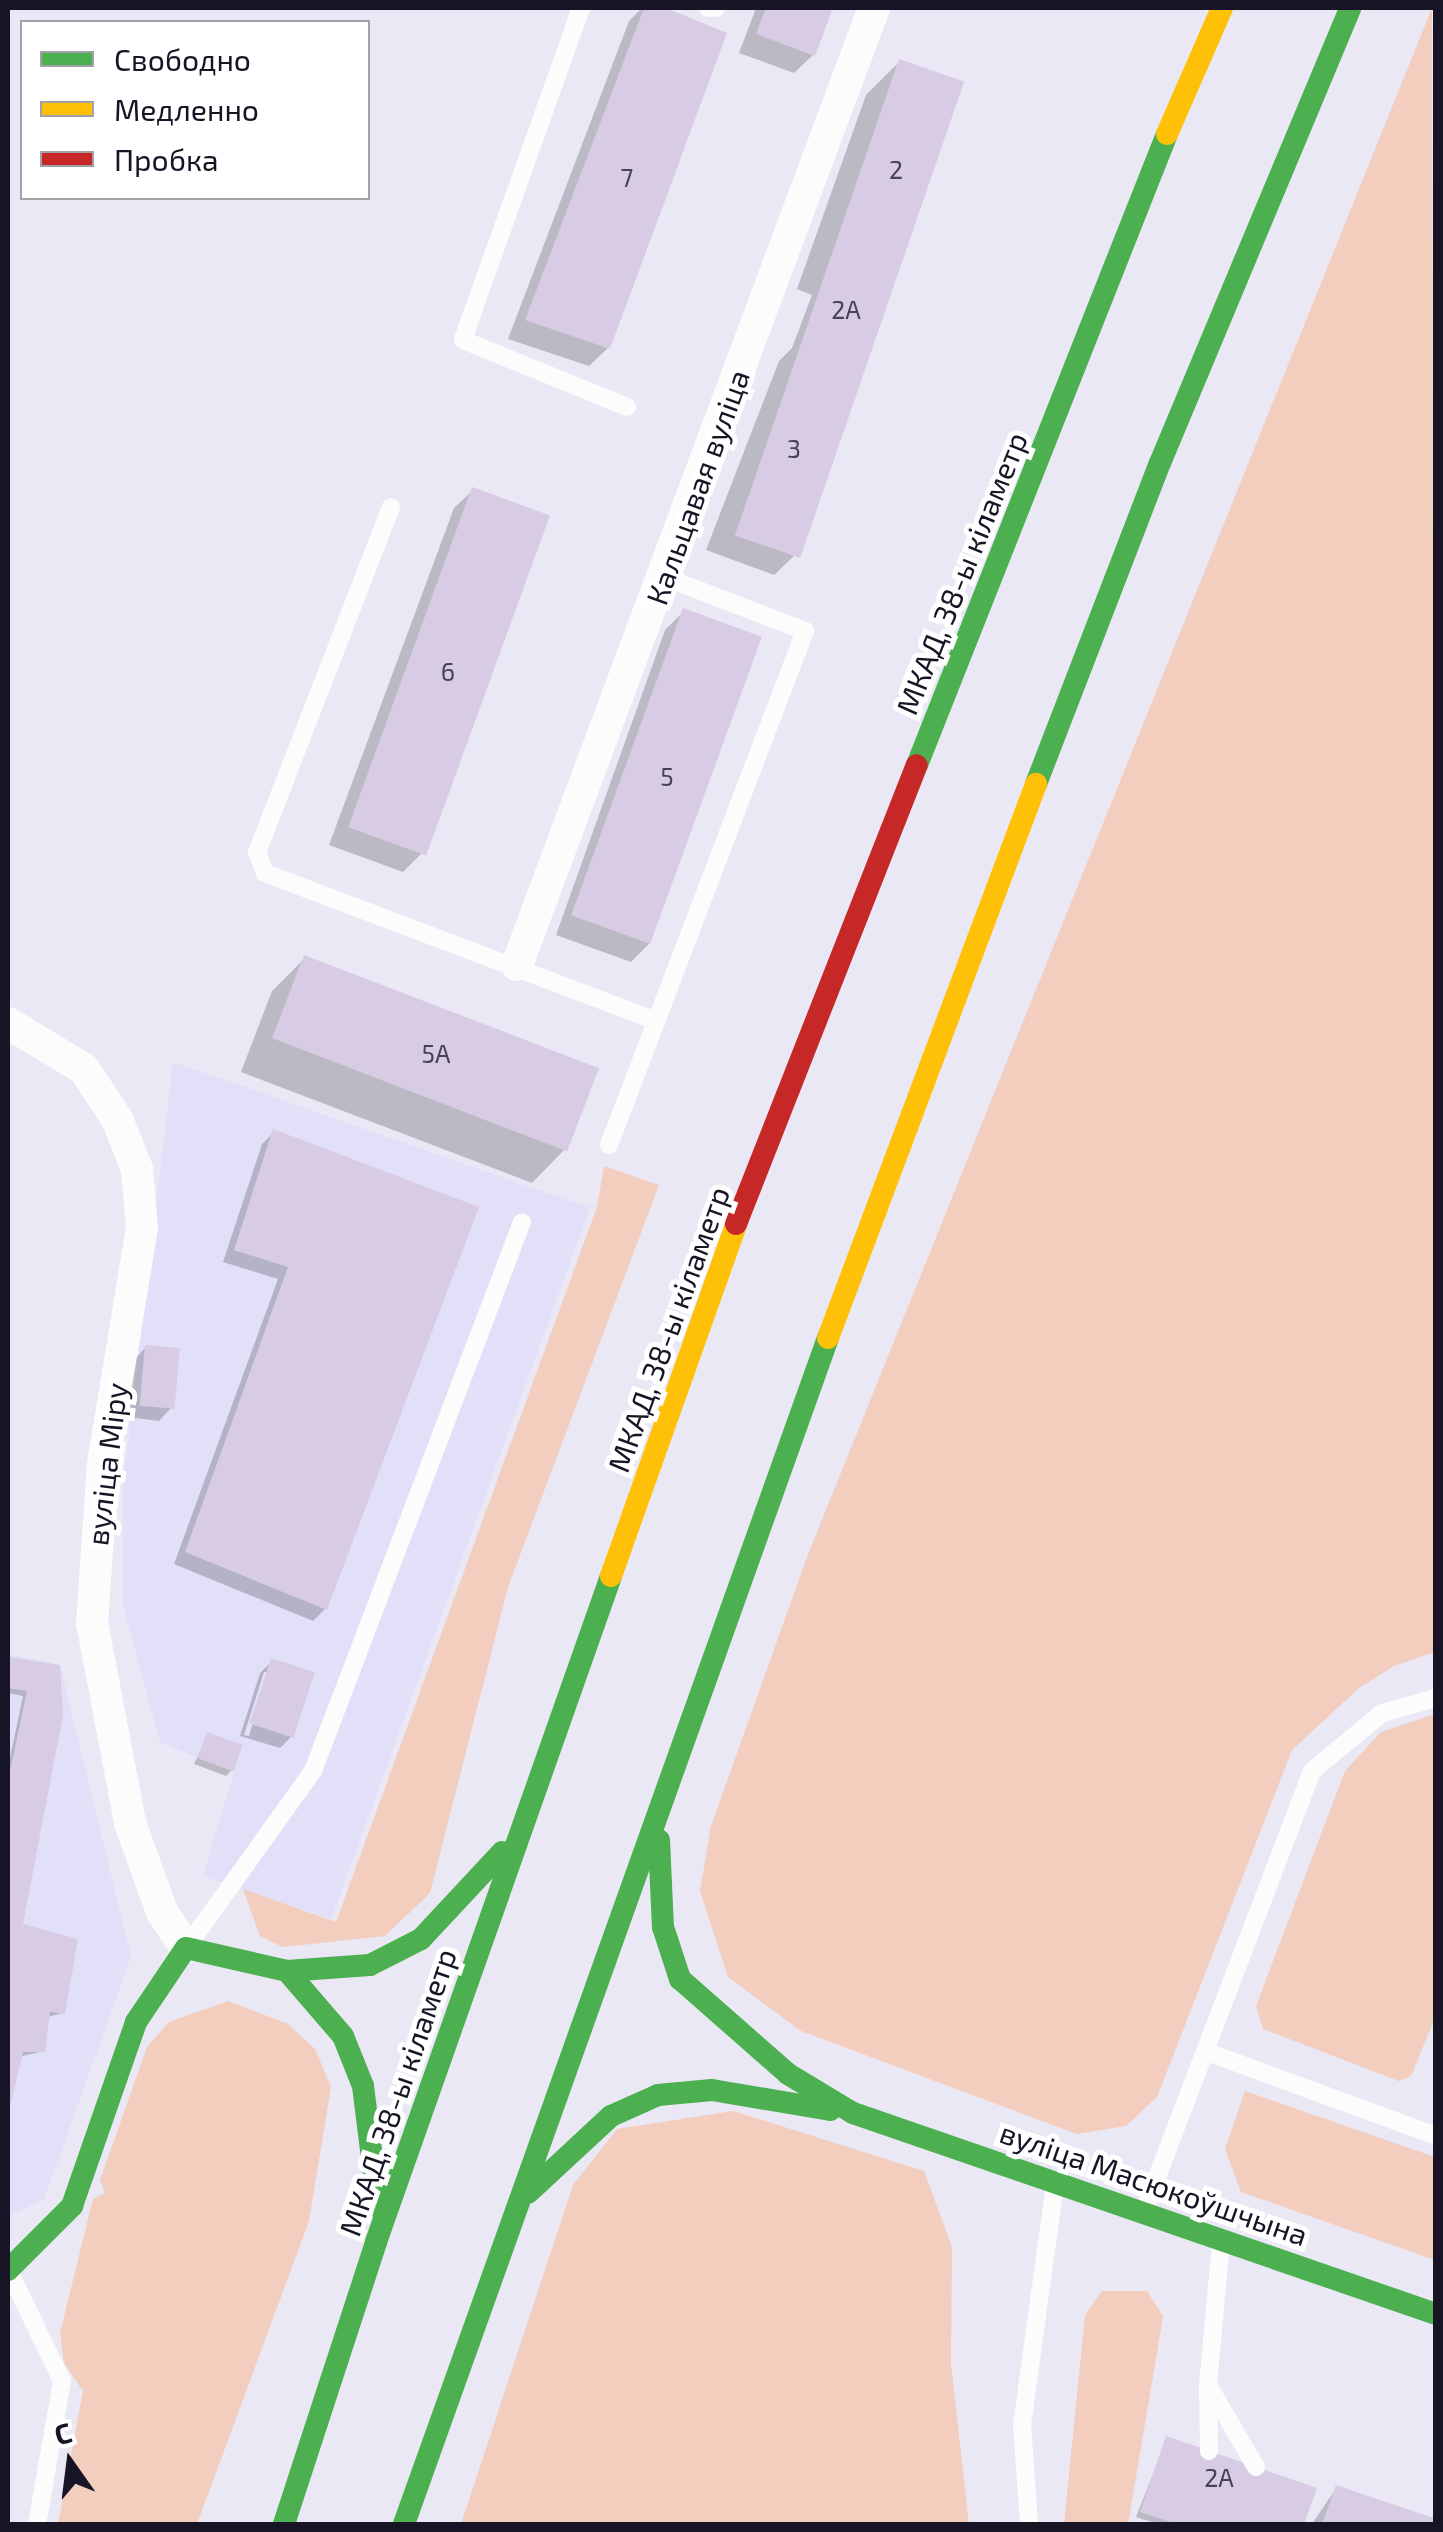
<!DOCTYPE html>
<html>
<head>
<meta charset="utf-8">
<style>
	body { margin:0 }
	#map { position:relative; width:1443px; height:2532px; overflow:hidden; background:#eae8f4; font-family:"Exo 2",sans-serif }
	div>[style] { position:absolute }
	.built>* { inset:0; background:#e2dff8 }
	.green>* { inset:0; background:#f3cdbd }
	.shadow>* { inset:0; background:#0003 }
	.building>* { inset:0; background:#d8cce4; transform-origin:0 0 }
	.lane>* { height:18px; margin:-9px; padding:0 9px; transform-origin:9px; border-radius:9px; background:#fcfcfd }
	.street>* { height:32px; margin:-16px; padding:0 16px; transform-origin:16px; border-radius:16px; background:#fcfcfd }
	.fast>* { height:22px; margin:-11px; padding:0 11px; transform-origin:11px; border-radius:11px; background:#4caf50 }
	.slow>* { height:22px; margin:-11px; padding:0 11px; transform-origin:11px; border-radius:11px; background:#ffc107 }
	.jam>* { height:22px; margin:-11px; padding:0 11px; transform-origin:11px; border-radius:11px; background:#c62828 }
	span { translate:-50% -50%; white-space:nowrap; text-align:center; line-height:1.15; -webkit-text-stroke:10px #fff; paint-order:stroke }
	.number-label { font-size:25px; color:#474256 }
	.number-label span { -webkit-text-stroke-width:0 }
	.street-label { font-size:30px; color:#171426 }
	.frame { position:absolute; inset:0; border:10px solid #171426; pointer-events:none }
	.legend { position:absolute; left:20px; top:20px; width:350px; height:180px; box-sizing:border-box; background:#fff; border:2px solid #a2a1a8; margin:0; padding:12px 18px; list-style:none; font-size:30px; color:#171426 }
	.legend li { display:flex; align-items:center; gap:20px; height:50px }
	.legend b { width:50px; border:2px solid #a2a1a8 }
	.north { position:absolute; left:20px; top:2412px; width:100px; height:100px; -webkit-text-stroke:8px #fff; paint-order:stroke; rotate:346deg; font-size:28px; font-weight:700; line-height:40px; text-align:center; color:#171426 }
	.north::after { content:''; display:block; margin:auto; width:35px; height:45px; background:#171426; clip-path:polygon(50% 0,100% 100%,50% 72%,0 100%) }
</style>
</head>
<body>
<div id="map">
	<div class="built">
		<div style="clip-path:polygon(173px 1062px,590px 1208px,331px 1919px,203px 1876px,234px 1772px,160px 1742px,123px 1605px,123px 1487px)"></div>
		<div style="clip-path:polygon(8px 1654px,60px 1665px,131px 1957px,44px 2199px,8px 2217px)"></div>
	</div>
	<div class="green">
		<div style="clip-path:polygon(1432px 8px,1435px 1652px,1394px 1666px,1359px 1688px,1292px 1750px,1157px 2097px,1126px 2126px,1077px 2134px,801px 2031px,728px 1977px,700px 1891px,711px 1826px,807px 1557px)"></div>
		<div style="clip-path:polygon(604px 1166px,659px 1185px,508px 1587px,430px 1893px,385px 1936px,283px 1947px,260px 1936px,243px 1889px,336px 1922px,597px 1207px)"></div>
		<div style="clip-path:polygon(1435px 1714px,1435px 2018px,1411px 2076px,1399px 2081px,1263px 2029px,1256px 2006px,1345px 1771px,1381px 1732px)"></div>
		<div style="clip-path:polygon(228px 2001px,288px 2024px,315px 2049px,331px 2087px,309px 2221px,197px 2524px,58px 2524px,83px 2391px,64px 2363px,60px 2333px,93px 2199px,105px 2193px,100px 2180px,147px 2047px,169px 2022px)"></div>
		<div style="clip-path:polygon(1245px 2091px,1435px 2157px,1435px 2260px,1241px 2192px,1225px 2149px)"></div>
		<div style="clip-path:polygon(733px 2111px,924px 2171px,952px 2247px,951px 2364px,969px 2524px,461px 2524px,573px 2185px,617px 2129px)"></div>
		<div style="clip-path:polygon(1102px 2291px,1147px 2291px,1163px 2316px,1159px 2341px,1128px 2524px,1064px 2524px,1085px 2315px)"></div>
	</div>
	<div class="shadow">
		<div style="clip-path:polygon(642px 8px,660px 8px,724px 34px,608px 348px,589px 366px,508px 339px,629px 21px)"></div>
		<div style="clip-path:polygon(756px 8px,830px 8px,813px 55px,794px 73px,739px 53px)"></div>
		<div style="clip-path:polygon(899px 62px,793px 557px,774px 575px,706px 550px,779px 361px,792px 348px,812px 295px,797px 289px,866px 95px)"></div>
		<div style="clip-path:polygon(473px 490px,422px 853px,403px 872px,329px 845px,454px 508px)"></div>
		<div style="clip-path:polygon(684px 611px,650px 943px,631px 962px,556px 935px,665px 630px)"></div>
		<div style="clip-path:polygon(305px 958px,565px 1149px,532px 1183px,241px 1072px,272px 991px)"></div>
		<div style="clip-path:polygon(274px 1132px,325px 1609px,313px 1621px,174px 1564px,278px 1279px,223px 1262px,262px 1144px)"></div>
		<div style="clip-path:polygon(146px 1347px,171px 1408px,159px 1421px,128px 1417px,134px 1360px)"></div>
		<div style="clip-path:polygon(8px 1660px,58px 1667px,20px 1925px,63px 2013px,47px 2017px,43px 2051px,19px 2057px,8px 2106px,8px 1767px,23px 1696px,8px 1693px)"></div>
		<div style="clip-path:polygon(evenodd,272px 1661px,292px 1736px,280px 1748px,240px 1736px,260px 1673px,272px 1661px,264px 1672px,269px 1672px,249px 1736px,244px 1735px,264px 1672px)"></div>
		<div style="clip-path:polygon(208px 1735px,232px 1770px,226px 1776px,194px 1764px)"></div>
		<div style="clip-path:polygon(1167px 2439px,1314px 2489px,1302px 2524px,1158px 2524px,1136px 2517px)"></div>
		<div style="clip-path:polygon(1337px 2487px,1436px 2522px,1436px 2524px,1312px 2524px)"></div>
	</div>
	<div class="building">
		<div style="clip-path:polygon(644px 8px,666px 8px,727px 33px,610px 349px,525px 320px)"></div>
		<div style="clip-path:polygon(766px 8px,833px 8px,815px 56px,756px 34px)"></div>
		<div style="left:899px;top:59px;width:69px;height:504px;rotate:19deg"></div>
		<div style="left:472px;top:487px;width:83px;height:362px;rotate:20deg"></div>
		<div style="left:683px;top:608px;width:84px;height:327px;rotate:20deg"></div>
		<div style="left:304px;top:955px;width:316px;height:89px;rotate:21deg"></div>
		<div style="clip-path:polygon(273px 1129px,479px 1207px,327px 1610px,185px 1552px,288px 1267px,234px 1250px)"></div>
		<div style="left:145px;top:1345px;width:35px;height:61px;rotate:5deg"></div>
		<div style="clip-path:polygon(8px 1657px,60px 1665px,63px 1715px,23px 1924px,78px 1939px,65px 2014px,50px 2012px,45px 2052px,23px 2052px,9px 2111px,8px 1780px,27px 1691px,8px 1688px)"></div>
		<div style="left:271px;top:1658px;width:46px;height:69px;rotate:18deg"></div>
		<div style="left:207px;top:1732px;width:38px;height:28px;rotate:20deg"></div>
		<div style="clip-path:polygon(1166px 2436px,1317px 2488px,1304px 2524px,1177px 2524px,1140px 2512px)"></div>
		<div style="clip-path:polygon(1336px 2485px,1436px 2519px,1436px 2524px,1322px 2524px)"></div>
	</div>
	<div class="lane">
		<div style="left:581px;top:8px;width:352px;rotate:109.6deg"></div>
		<div style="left:463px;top:340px;width:177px;rotate:22.2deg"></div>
		<div style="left:708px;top:8px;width:8px"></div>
		<div style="left:391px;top:507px;width:370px;rotate:111.2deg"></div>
		<div style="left:257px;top:852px;width:22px;rotate:69deg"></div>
		<div style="left:265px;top:873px;width:419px;rotate:20.7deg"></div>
		<div style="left:609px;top:1145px;width:550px;rotate:-69.13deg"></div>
		<div style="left:805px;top:631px;width:151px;rotate:-159deg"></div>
		<div style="left:189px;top:1944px;width:213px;rotate:-54.4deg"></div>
		<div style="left:313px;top:1771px;width:587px;rotate:-69.16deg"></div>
		<div style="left:1207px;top:2052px;width:244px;rotate:20.1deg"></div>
		<div style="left:1144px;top:2211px;width:471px;rotate:-69.1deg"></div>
		<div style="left:1312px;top:1771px;width:91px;rotate:-39.6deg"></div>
		<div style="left:1382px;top:1713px;width:56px;rotate:-15.5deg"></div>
		<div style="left:9px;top:2271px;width:122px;rotate:64.3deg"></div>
		<div style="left:62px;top:2381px;width:145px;rotate:99.9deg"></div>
		<div style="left:1208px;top:2385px;width:95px;rotate:59.7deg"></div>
		<div style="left:1209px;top:2451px;width:66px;rotate:-90.9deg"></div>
		<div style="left:1208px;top:2385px;width:143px;rotate:-84.8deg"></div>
		<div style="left:1029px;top:2524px;width:99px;rotate:-94deg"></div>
		<div style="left:1022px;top:2425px;width:244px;rotate:-82.2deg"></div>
	</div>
	<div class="street">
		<div style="left:517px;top:965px;width:1021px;rotate:-69.54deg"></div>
		<div style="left:8px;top:1023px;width:89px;rotate:31.2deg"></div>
		<div style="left:84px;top:1069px;width:60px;rotate:56.6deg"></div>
		<div style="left:117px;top:1119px;width:54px;rotate:68.2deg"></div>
		<div style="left:137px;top:1169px;width:59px;rotate:85.2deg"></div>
		<div style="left:142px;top:1228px;width:238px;rotate:99.4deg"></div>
		<div style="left:103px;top:1463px;width:160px;rotate:93.9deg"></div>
		<div style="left:92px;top:1623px;width:204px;rotate:79.2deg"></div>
		<div style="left:130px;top:1823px;width:95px;rotate:70.2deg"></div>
		<div style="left:162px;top:1912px;width:43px;rotate:56.3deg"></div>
	</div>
	<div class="fast">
		<div style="left:917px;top:765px;width:679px;rotate:-68.39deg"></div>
		<div style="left:1036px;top:784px;width:344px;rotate:-68.9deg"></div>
		<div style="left:1160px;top:463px;width:493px;rotate:-67.3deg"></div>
		<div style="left:659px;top:1840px;width:87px;rotate:87.4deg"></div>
		<div style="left:663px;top:1927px;width:55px;rotate:71.9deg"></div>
		<div style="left:680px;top:1979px;width:144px;rotate:41.3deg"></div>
		<div style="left:788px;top:2074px;width:76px;rotate:31deg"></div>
		<div style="left:287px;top:1971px;width:86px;rotate:49.3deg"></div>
		<div style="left:343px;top:2036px;width:54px;rotate:68.2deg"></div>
		<div style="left:363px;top:2086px;width:122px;rotate:82.9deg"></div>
		<div style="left:287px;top:1971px;width:83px;rotate:-4.1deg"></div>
		<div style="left:370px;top:1965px;width:57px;rotate:-27deg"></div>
		<div style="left:421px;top:1939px;width:119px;rotate:-47deg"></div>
		<div style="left:853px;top:2113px;width:617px;rotate:19.02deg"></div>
		<div style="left:528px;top:2193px;width:113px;rotate:-42.9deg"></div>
		<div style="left:611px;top:2116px;width:51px;rotate:-24.1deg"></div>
		<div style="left:658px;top:2095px;width:54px;rotate:-5.3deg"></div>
		<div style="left:712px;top:2090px;width:120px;rotate:9.6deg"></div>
		<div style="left:8px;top:2270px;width:91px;rotate:-45deg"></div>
		<div style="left:72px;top:2206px;width:195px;rotate:-70.8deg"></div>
		<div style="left:136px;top:2022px;width:89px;rotate:-56deg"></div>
		<div style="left:186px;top:1948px;width:104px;rotate:12.8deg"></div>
		<div style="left:284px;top:2524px;width:297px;rotate:-71.9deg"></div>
		<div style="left:376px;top:2242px;width:706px;rotate:-70.56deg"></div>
		<div style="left:404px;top:2524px;width:1260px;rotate:-70.33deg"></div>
	</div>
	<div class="slow">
		<div style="left:1167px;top:134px;width:137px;rotate:-66.4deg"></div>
		<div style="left:828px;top:1338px;width:592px;rotate:-69.42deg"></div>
		<div style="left:611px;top:1576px;width:374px;rotate:-70.4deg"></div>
	</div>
	<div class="jam">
		<div style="left:736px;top:1224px;width:493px;rotate:-68.5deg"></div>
	</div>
	<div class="number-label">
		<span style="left:896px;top:169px">2</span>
		<span style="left:627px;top:177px">7</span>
		<span style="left:846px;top:309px">2А</span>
		<span style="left:794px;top:448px">3</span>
		<span style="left:448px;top:671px">6</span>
		<span style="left:667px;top:776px">5</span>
		<span style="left:436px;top:1053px">5А</span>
		<span style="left:1219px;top:2477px">2А</span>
	</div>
	<div class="street-label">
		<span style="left:697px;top:487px;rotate:-70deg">Кальцавая вуліца</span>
		<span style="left:961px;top:573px;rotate:-68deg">МКАД, 38-ы кіламетр</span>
		<span style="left:668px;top:1329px;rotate:-70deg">МКАД, 38-ы кіламетр</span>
		<span style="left:106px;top:1464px;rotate:-83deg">вуліца Міру</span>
		<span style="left:397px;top:2092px;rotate:-71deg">МКАД, 38-ы кіламетр</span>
		<span style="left:1154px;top:2183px;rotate:19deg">вуліца Масюкоўшчына</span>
	</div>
	<div class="frame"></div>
	<ul class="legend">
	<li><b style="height:12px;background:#4caf50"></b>Свободно</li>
	<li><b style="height:12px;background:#ffc107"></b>Медленно</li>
	<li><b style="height:12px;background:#c62828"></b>Пробка</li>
	</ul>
	<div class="north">С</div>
</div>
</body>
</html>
